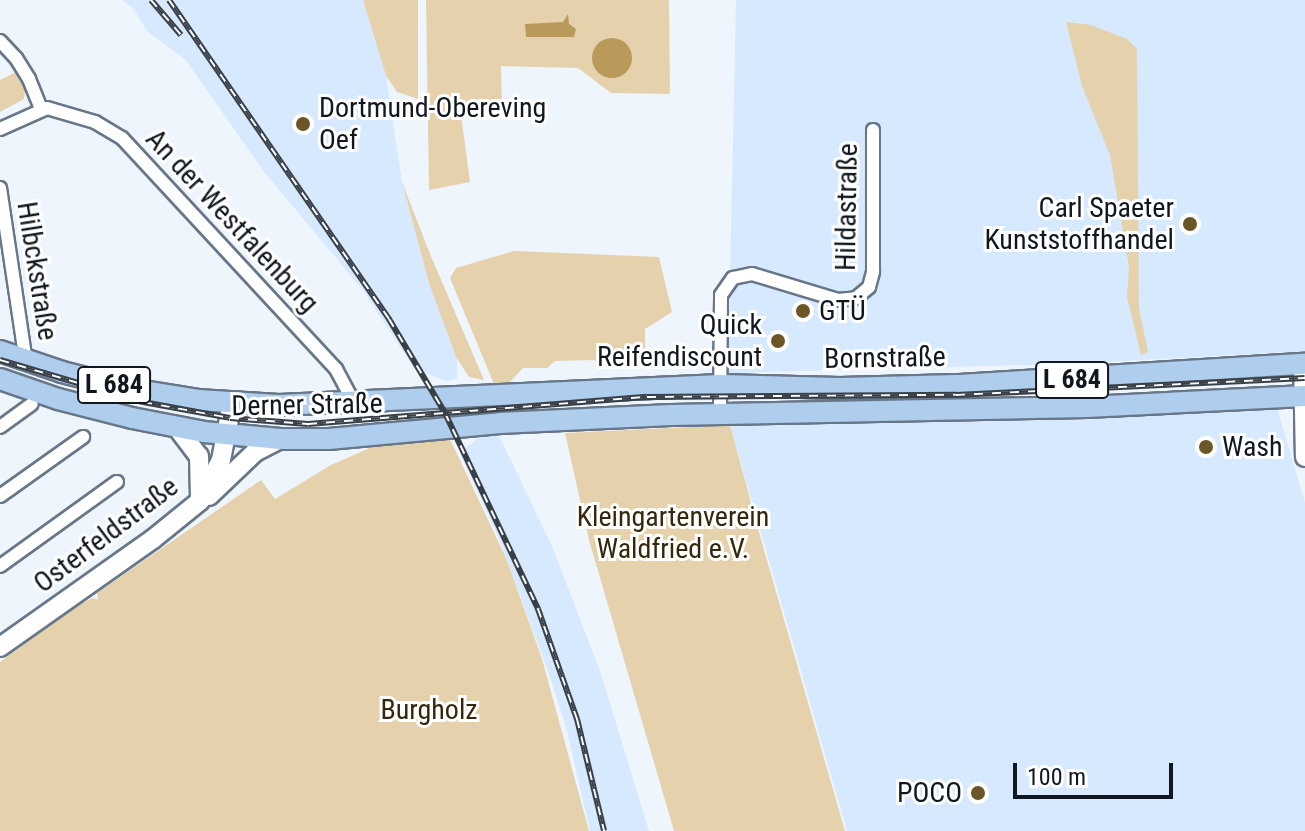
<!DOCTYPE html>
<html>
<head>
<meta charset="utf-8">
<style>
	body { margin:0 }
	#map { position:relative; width:1305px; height:831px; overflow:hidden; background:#eef5fd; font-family:"Roboto Condensed",sans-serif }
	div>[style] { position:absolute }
	.built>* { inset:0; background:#d6e9fe }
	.green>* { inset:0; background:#e5d2ac }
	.water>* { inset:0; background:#b99a5b }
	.round { border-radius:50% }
	.roads { filter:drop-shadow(2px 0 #677789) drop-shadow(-2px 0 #677789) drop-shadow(0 2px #677789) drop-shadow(0 -2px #677789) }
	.street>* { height:12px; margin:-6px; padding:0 6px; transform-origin:6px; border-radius:6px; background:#fff }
	.secondary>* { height:18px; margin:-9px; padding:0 9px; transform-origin:9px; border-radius:9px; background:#fff }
	.primary>* { height:20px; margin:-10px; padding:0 10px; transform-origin:10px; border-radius:10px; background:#afcdec }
	.rail>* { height:6px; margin-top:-3px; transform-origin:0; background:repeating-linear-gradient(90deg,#fff 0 9px,#393f47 0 18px); box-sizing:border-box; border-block:2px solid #393f47 }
	.dots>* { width:22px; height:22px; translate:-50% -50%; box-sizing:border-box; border:4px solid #fff; border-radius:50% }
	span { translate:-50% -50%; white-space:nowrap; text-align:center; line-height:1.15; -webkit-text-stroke:6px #fff; paint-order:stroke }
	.shield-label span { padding:2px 6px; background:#fff; border:2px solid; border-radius:6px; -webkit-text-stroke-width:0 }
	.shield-label { font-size:26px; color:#11171e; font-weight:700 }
	.poi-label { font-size:28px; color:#11171e }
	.left { translate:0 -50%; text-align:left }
	.right { translate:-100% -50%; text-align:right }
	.street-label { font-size:28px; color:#11171e }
	.park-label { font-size:28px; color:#35270a }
	.scale { position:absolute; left:1013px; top:763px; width:160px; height:36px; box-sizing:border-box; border:4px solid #11171e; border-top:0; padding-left:10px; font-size:24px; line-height:28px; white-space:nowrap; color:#11171e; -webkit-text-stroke:6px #fff; paint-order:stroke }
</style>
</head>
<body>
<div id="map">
	<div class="built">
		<div style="clip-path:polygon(122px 0,363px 0,386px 76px,402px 182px,429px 283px,457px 359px,457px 379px,445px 381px,414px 368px,362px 289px,265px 173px,185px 59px,148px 32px,133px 8px)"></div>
		<div style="clip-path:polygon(736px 0,1305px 0,1305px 351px,1069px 364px,728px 373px)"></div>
		<div style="clip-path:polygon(1276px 404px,1305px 503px,1305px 831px,847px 831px,730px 425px)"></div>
		<div style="clip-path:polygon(485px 432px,500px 438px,552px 546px,600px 671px,649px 831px,590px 831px,566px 727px,548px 671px,497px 534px,460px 453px)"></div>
	</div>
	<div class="green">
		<div style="clip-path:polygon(363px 0,418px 0,418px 99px,397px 92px,386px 76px)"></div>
		<div style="clip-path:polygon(426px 0,669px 0,670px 94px,611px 93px,578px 68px,501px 66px,502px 106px,460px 107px,470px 182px,429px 190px)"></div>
		<div style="clip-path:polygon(1066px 22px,1091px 25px,1127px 39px,1137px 49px,1139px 308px,1148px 352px,1141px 355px,1127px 297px,1129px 267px,1110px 155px,1082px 86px)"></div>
		<div style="clip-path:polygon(16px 72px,25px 91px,24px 99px,0 112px,0 80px)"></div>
		<div style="clip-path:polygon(402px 182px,430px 254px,484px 380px,469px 377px,456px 357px,429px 283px)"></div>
		<div style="clip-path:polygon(514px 251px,659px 257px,672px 312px,645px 329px,645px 353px,622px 366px,602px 366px,594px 360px,555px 361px,547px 368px,523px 368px,508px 384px,494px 384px,450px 278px,456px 268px)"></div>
		<div style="clip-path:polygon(730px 425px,764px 550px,845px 831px,674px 831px,589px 540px,565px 433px)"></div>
		<div style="clip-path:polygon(450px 439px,506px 558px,542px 659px,589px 831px,0 831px,0 662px,78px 605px,93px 598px,98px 600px,97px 593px,261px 480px,275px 499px,331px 465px,372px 447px)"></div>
	</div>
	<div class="water">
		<div style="clip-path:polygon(568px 14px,569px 24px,576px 29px,574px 37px,526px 37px,525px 24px,563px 22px)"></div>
		<div class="round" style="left:592px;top:38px;width:40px;height:40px"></div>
	</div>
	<div class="roads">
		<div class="street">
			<div style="left:0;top:41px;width:23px;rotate:47deg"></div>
			<div style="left:16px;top:58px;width:25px;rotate:58deg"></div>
			<div style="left:29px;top:79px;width:32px;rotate:68deg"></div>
			<div style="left:0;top:129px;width:51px;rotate:-24.1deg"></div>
			<div style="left:47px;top:108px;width:50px;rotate:16.3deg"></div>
			<div style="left:95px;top:122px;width:31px;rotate:31deg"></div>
			<div style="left:122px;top:138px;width:315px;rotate:47.2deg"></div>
			<div style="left:336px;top:369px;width:40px;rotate:62deg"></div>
			<div style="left:0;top:188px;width:175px;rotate:81.5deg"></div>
			<div style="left:720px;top:413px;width:118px;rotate:-89.5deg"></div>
			<div style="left:721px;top:295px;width:21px;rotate:-55deg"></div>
			<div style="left:733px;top:278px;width:19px;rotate:-12deg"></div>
			<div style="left:752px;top:274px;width:90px;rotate:16.8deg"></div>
			<div style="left:838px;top:300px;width:18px;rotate:-6deg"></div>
			<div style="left:856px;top:298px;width:17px;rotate:-40deg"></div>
			<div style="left:869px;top:287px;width:16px;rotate:-75deg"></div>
			<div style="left:873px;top:272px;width:142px;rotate:-90deg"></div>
			<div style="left:0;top:427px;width:39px;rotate:-36deg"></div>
			<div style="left:0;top:496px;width:102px;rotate:-35.4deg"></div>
			<div style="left:0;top:566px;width:144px;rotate:-35.7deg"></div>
		</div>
		<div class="secondary">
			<div style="left:1303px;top:364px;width:93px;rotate:88.8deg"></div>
			<div style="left:176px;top:426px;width:38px;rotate:53deg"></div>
			<div style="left:199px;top:456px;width:42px;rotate:88.6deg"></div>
			<div style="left:209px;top:496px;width:64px;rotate:-43.7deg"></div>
			<div style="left:255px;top:452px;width:29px;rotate:-27deg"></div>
			<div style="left:0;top:647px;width:187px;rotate:-35.2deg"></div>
			<div style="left:153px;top:539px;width:60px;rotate:-39deg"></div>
			<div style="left:200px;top:501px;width:46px;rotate:-62.9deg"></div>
			<div style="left:221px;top:460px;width:58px;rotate:-79.1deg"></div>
		</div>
		<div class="primary">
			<div style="left:0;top:351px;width:65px;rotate:18.7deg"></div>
			<div style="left:62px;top:372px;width:65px;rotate:14.3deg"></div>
			<div style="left:125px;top:388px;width:74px;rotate:9.3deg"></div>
			<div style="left:198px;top:400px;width:81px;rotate:3.5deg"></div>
			<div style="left:279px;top:405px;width:442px;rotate:-2.6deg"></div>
			<div style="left:721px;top:385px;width:119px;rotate:1.4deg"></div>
			<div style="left:840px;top:388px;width:117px;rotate:-1.5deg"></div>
			<div style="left:957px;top:385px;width:349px;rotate:-3.5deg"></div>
			<div style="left:0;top:379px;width:61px;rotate:19deg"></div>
			<div style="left:58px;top:399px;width:76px;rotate:14.4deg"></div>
			<div style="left:132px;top:418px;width:73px;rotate:11deg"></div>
			<div style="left:204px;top:432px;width:77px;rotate:5.2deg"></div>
			<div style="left:281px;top:439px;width:48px"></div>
			<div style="left:329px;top:439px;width:172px;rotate:-5.3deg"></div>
			<div style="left:500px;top:423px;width:171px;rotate:-2.7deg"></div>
			<div style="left:671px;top:415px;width:416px;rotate:-1.1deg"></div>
			<div style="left:1087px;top:407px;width:218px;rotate:-2.9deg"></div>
		</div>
	</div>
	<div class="rail">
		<div style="left:151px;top:0;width:46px;rotate:49.4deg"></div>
		<div style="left:169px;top:0;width:388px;rotate:55.4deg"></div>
		<div style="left:389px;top:319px;width:109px;rotate:59.2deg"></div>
		<div style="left:445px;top:413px;width:217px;rotate:64.6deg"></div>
		<div style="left:538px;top:609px;width:117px;rotate:70.5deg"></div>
		<div style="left:577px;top:719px;width:115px;rotate:76.4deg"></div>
		<div style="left:0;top:360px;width:149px;rotate:16.4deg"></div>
		<div style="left:143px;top:402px;width:88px;rotate:10.4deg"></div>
		<div style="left:230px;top:418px;width:78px;rotate:4.4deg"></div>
		<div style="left:308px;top:424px;width:340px;rotate:-4.6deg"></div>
		<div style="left:647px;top:397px;width:309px;rotate:-0.4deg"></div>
		<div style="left:956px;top:395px;width:349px;rotate:-2.8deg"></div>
	</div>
	<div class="dots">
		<div style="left:303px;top:124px;background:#6d5626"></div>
		<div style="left:1190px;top:224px;background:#6d5626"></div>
		<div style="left:803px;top:311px;background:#6d5626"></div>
		<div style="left:778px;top:341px;background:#6d5626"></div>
		<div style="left:1206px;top:447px;background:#6d5626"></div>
		<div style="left:978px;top:793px;background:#6d5626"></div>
	</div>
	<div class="shield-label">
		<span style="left:1072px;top:380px">L 684</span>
		<span style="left:114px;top:385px">L 684</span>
	</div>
	<div class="poi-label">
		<span class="left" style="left:319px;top:124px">Dortmund-Obereving<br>Oef</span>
		<span class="right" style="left:1174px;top:224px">Carl Spaeter<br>Kunststoffhandel</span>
		<span class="left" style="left:819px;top:311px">GTÜ</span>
		<span class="right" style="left:762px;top:341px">Quick<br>Reifendiscount</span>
		<span class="left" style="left:1222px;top:447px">Wash</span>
		<span class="right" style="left:962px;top:793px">POCO</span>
	</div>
	<div class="street-label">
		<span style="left:847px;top:207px;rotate:-89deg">Hildastraße</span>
		<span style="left:232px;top:221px;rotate:47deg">An der Westfalenburg</span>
		<span style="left:37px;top:271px;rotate:81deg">Hilbckstraße</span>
		<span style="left:885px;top:358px;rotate:-1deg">Bornstraße</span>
		<span style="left:307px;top:405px;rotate:-1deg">Derner Straße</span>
		<span style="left:106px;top:535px;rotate:-37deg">Osterfeldstraße</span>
	</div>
	<div class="park-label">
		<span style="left:673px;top:533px">Kleingartenverein<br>Waldfried e.V.</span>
		<span style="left:429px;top:710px">Burgholz</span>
	</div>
	<div class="scale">100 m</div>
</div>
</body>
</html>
